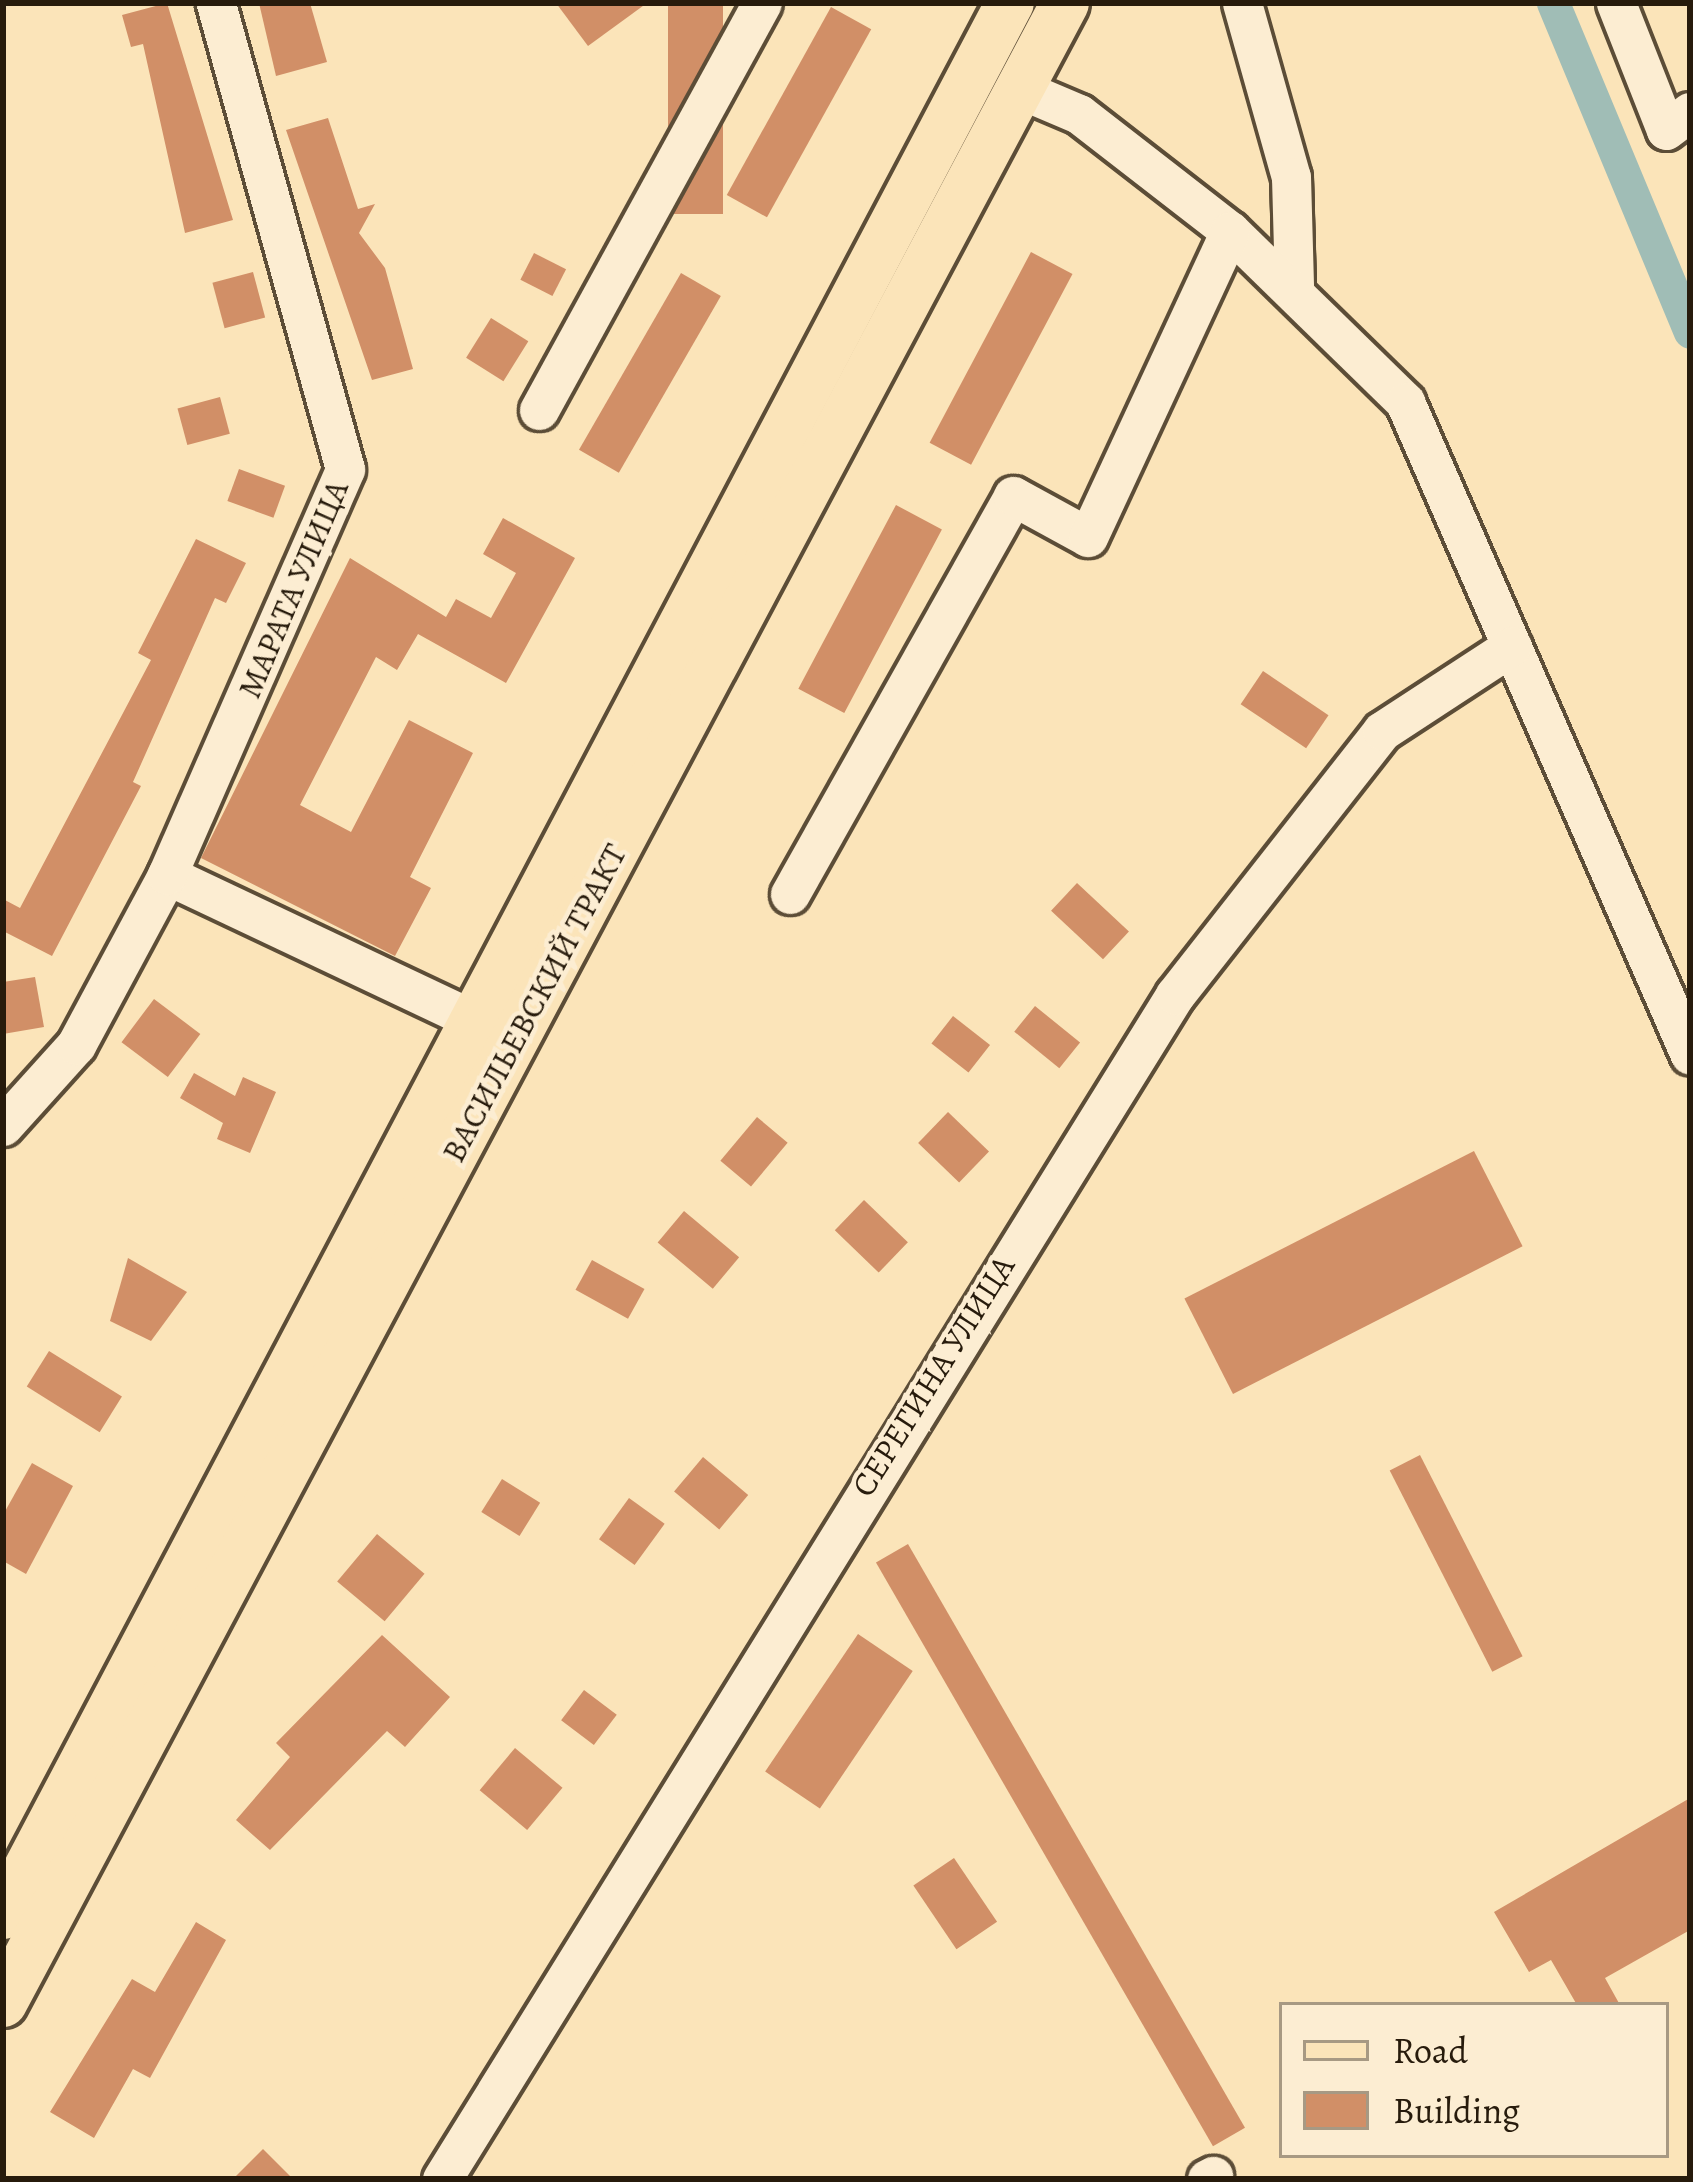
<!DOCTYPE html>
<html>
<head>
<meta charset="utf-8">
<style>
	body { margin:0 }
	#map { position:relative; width:1693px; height:2182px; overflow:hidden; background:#fbe4b9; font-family:Alegreya,serif }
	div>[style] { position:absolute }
	.canal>* { height:33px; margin:-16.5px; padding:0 16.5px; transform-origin:16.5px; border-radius:16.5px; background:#a0bdb6 }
	.building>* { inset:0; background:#d18f67; transform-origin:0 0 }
	.roads { filter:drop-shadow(3px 0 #5c4d37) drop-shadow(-3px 0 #5c4d37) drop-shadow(0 3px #5c4d37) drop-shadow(0 -3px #5c4d37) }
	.minor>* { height:39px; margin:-19.5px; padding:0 19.5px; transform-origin:19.5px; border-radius:19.5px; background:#fcedd2 }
	.major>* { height:48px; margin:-24px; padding:0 24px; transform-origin:24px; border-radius:24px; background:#fbe4b9 }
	span { translate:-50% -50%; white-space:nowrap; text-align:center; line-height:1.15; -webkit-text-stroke:9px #fcedd2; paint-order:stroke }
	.street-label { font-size:33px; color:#271b0c }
	.frame { position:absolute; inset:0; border:6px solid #271b0c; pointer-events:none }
	.legend { position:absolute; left:1279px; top:2002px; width:390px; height:156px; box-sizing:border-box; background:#fcedd2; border:3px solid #a79983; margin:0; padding:15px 21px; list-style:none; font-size:36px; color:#271b0c }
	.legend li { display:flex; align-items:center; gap:24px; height:60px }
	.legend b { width:60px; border:3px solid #a79983 }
</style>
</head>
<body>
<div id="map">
	<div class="canal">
		<div style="left:1553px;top:3px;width:356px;rotate:67.4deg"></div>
	</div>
	<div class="building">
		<div style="clip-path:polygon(167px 3px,233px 220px,185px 233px,143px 44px,131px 47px,122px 15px)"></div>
		<div style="clip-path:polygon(259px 3px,310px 3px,327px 62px,276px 76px)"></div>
		<div style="clip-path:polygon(556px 3px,647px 3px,588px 46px)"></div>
		<div style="left:668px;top:3px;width:55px;height:211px"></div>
		<div style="left:831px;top:7px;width:46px;height:215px;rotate:29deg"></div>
		<div style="clip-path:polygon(328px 118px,358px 209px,375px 204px,359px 233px,385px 268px,413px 369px,372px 380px,286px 130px)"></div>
		<div style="left:1031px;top:252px;width:47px;height:216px;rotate:28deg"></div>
		<div style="left:534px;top:253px;width:36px;height:30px;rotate:27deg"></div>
		<div style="left:253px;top:272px;width:47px;height:42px;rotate:75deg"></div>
		<div style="left:681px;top:273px;width:46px;height:204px;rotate:30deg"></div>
		<div style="left:491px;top:318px;width:44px;height:47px;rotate:32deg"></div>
		<div style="left:220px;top:397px;width:38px;height:44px;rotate:75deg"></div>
		<div style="left:239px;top:469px;width:49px;height:34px;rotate:20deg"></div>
		<div style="left:896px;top:505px;width:52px;height:208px;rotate:28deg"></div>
		<div style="clip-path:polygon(503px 518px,575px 558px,506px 683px,418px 634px,397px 670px,376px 657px,300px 805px,351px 832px,409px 720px,473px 753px,410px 877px,431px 888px,395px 956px,201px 858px,350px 558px,446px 617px,456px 599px,491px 618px,516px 573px,483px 554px)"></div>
		<div style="clip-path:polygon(196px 539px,246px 563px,226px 603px,215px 598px,133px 782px,141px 786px,52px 956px,3px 931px,3px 899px,20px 908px,151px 660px,138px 653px)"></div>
		<div style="left:1263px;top:671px;width:79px;height:40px;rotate:34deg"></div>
		<div style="left:1077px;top:883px;width:71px;height:38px;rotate:43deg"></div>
		<div style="clip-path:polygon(35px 977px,44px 1027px,3px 1034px,3px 982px)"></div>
		<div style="left:154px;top:999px;width:58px;height:54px;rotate:37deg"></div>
		<div style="left:1035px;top:1006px;width:58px;height:33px;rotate:39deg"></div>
		<div style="left:953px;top:1016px;width:47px;height:35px;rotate:38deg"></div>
		<div style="clip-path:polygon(194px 1073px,235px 1096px,243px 1077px,276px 1092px,250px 1153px,217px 1139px,223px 1123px,180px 1098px)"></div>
		<div style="left:948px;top:1112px;width:57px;height:43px;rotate:44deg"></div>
		<div style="left:757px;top:1117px;width:40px;height:57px;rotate:40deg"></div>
		<div style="left:1474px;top:1151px;width:107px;height:325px;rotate:63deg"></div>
		<div style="left:864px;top:1200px;width:61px;height:42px;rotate:44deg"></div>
		<div style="left:684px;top:1211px;width:72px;height:41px;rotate:40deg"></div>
		<div style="clip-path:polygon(128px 1258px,187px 1292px,151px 1341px,110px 1321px)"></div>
		<div style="left:592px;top:1260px;width:60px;height:34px;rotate:29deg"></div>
		<div style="left:49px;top:1351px;width:86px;height:42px;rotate:32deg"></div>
		<div style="left:1420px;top:1455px;width:226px;height:34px;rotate:63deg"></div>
		<div style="left:703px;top:1457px;width:59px;height:45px;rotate:40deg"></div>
		<div style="clip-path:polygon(32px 1463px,73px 1486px,26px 1574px,3px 1561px,3px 1515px)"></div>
		<div style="left:502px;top:1479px;width:45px;height:39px;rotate:32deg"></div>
		<div style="left:629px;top:1498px;width:44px;height:51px;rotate:36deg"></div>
		<div style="left:377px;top:1534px;width:62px;height:62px;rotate:40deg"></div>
		<div style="left:908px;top:1544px;width:674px;height:37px;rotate:60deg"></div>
		<div style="left:858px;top:1634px;width:66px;height:166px;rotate:34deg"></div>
		<div style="clip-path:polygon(382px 1635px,450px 1697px,405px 1747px,387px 1731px,270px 1850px,236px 1820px,290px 1757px,276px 1743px)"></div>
		<div style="left:584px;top:1690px;width:41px;height:38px;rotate:37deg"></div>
		<div style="left:515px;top:1748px;width:62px;height:55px;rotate:40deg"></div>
		<div style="clip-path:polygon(1690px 1798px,1690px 1930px,1605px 1978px,1620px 2005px,1577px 2005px,1551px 1960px,1529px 1972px,1494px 1912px)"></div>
		<div style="left:954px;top:1858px;width:77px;height:49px;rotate:56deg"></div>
		<div style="clip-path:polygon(196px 1922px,226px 1940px,150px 2078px,133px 2069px,94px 2138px,50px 2112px,132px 1979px,155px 1992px)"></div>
		<div style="clip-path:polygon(263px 2149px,293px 2179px,233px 2179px)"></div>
	</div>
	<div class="roads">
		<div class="minor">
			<div style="left:1242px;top:3px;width:181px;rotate:74.3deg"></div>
			<div style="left:1291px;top:177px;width:110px;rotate:88.4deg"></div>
			<div style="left:1616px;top:3px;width:136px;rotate:68.5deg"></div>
			<div style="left:1666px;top:130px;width:30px;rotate:-37deg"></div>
			<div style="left:1020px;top:89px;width:64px;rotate:23deg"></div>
			<div style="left:1079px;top:114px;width:191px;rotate:37.8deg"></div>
			<div style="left:1230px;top:231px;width:245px;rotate:44.3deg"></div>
			<div style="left:1405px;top:402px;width:712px;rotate:66.42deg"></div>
			<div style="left:539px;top:410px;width:464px;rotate:-61.3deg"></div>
			<div style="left:167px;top:875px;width:337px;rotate:25.3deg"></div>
			<div style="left:790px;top:894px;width:456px;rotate:-60.7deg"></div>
			<div style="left:1013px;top:496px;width:85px;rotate:28.7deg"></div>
			<div style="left:1088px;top:537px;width:337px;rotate:-65.1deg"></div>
			<div style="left:3px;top:1126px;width:109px;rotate:-48deg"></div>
			<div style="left:76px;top:1045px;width:193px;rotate:-61.8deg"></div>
			<div style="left:167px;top:875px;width:443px;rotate:-66.3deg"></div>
			<div style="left:345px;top:469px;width:484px;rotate:-105.5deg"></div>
			<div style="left:442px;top:2179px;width:1393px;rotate:-58.24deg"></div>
			<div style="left:1175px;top:995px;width:335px;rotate:-51.9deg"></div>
			<div style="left:1382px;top:731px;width:155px;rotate:-33.2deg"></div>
			<div style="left:1207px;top:2179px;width:7px;rotate:-27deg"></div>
		</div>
		<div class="major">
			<div style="left:3px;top:1915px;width:2161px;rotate:-62.23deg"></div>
			<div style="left:3px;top:2003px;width:2264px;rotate:-62.03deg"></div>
		</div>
	</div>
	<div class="street-label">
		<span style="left:293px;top:589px;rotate:-67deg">МАРАТА УЛИЦА</span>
		<span style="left:534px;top:1003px;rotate:-62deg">ВАСИЛЬЕВСКИЙ ТРАКТ</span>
		<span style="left:933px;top:1376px;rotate:-58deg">СЕРЕГИНА УЛИЦА</span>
	</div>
	<div class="frame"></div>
	<ul class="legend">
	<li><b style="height:15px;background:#fbe4b9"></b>Road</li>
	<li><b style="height:33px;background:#d18f67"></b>Building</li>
	</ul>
</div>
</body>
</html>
